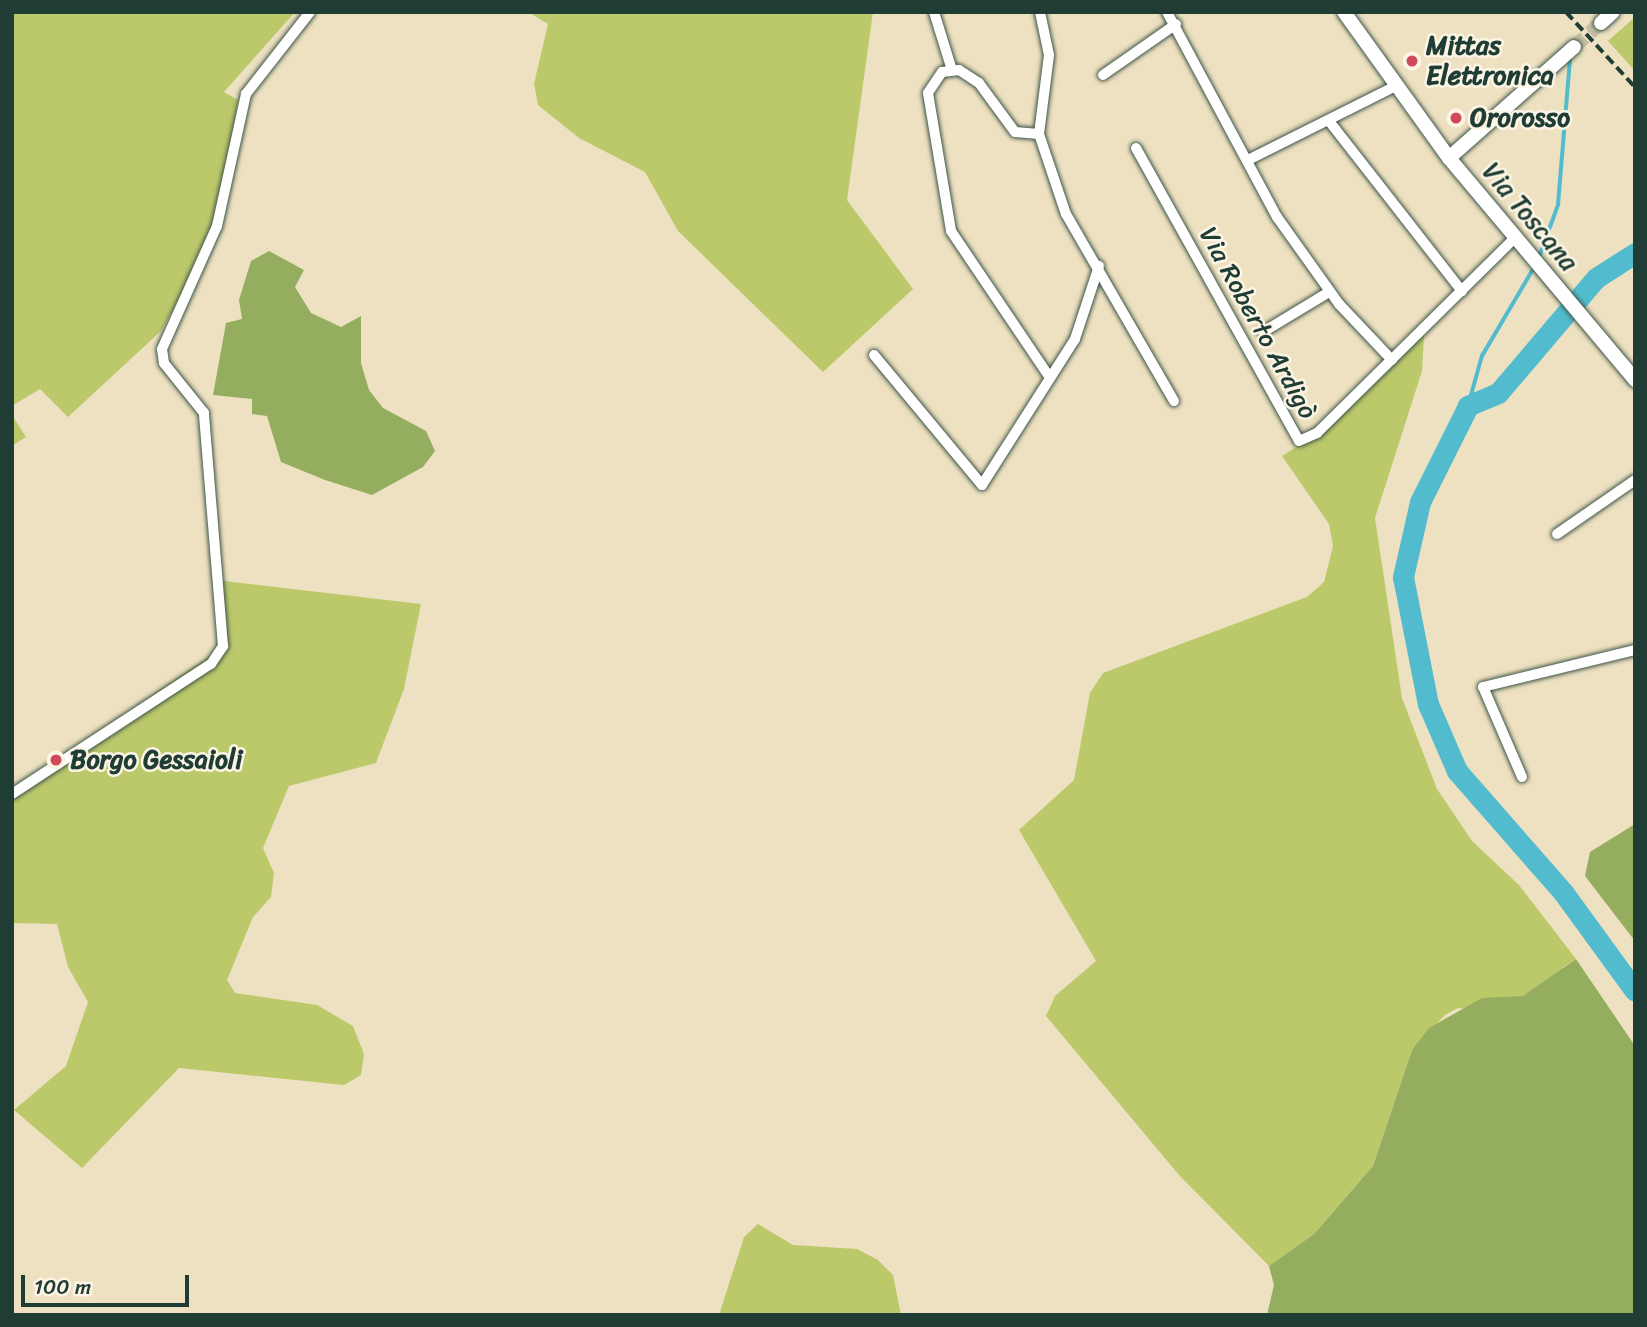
<!DOCTYPE html>
<html>
<head>
<meta charset="utf-8">
<style>
	body { margin:0 }
	#map { position:relative; width:1647px; height:1327px; overflow:hidden; background:#eee1c1; font-family:Sriracha,sans-serif }
	div>[style] { position:absolute }
	.green>* { inset:0; background:#bcc96b }
	.forest>* { inset:0; background:#95ad5f }
	.stream>* { height:3.5px; margin:-1.75px; padding:0 1.75px; transform-origin:1.75px; border-radius:1.75px; background:#52bcce }
	.river>* { height:21px; margin:-10.5px; padding:0 10.5px; transform-origin:10.5px; border-radius:10.5px; background:#52bcce }
	.major-tunnel>* { height:14px; margin-top:-7px; transform-origin:0; background:repeating-linear-gradient(90deg,#c5c0a5 0 14px,transparent 0 21px) }
	.roads { filter:drop-shadow(0 0 2px #3e5649) drop-shadow(0 0 2px #3e5649) }
	.minor>* { height:10px; margin:-5px; padding:0 5px; transform-origin:5px; border-radius:5px; background:#fff }
	.major>* { height:14px; margin:-7px; padding:0 7px; transform-origin:7px; border-radius:7px; background:#fff }
	.rail>* { height:3.5px; margin-top:-1.75px; transform-origin:0; background:repeating-linear-gradient(90deg,#1f3d34 0 10px,transparent 0 15px) }
	.dots>* { width:19px; height:19px; translate:-50% -50%; box-sizing:border-box; border:4px solid #fcf5e5; border-radius:50% }
	span { translate:-50% -50%; white-space:nowrap; text-align:center; line-height:1.15; -webkit-text-stroke:5px #fcf5e5; paint-order:stroke }
	.poi-label { font-size:26px; color:#1f3d34; font-weight:700 }
	.left { translate:0 -50%; text-align:left }
	.street-label { font-size:26px; color:#1f3d34 }
	.frame { position:absolute; inset:0; border:14px solid #1f3d34; pointer-events:none }
	.scale { position:absolute; left:21px; top:1275px; width:168px; height:32px; box-sizing:border-box; border:4px solid #1f3d34; border-top:0; padding-left:9px; font-size:21px; line-height:24px; white-space:nowrap; color:#1f3d34; -webkit-text-stroke:5px #fcf5e5; paint-order:stroke }
</style>
</head>
<body>
<div id="map">
	<div class="green">
		<div style="clip-path:polygon(12px 12px,295px 12px,224px 92px,238px 100px,230px 150px,216px 218px,186px 286px,161px 331px,68px 417px,40px 389px,12px 406px)"></div>
		<div style="clip-path:polygon(528px 12px,873px 12px,847px 200px,913px 289px,823px 372px,678px 231px,645px 172px,579px 138px,538px 105px,534px 84px,548px 24px)"></div>
		<div style="clip-path:polygon(1635px 17px,1635px 71px,1608px 41px)"></div>
		<div style="clip-path:polygon(1424px 335px,1422px 371px,1375px 518px,1402px 698px,1437px 789px,1472px 841px,1519px 885px,1576px 959px,1562px 968px,1609px 1027px,1458px 1008px,1445px 1015px,1412px 1050px,1373px 1166px,1314px 1234px,1269px 1266px,1179px 1175px,1046px 1016px,1055px 996px,1096px 961px,1019px 830px,1074px 780px,1090px 693px,1103px 673px,1307px 597px,1324px 582px,1333px 546px,1329px 524px,1282px 456px,1326px 428px)"></div>
		<div style="clip-path:polygon(12px 415px,26px 437px,12px 446px)"></div>
		<div style="clip-path:polygon(216px 580px,421px 604px,404px 689px,376px 763px,289px 786px,263px 848px,274px 873px,271px 897px,253px 917px,227px 980px,235px 993px,317px 1005px,353px 1026px,364px 1054px,361px 1075px,344px 1085px,179px 1068px,82px 1168px,14px 1110px,66px 1066px,88px 1002px,68px 967px,57px 924px,12px 923px,12px 801px,43px 769px,217px 651px,225px 636px)"></div>
		<div style="clip-path:polygon(758px 1224px,793px 1245px,857px 1249px,878px 1260px,893px 1275px,901px 1315px,719px 1315px,744px 1237px)"></div>
	</div>
	<div class="forest">
		<div style="clip-path:polygon(269px 251px,304px 270px,295px 287px,311px 313px,341px 327px,361px 316px,361px 363px,369px 390px,383px 408px,426px 431px,435px 451px,423px 467px,372px 495px,325px 480px,281px 462px,267px 416px,252px 414px,252px 399px,213px 395px,226px 323px,242px 319px,239px 300px,251px 261px)"></div>
		<div style="clip-path:polygon(1635px 824px,1635px 941px,1585px 876px,1590px 852px)"></div>
		<div style="clip-path:polygon(1576px 959px,1635px 1046px,1635px 1315px,1267px 1315px,1274px 1285px,1269px 1266px,1314px 1234px,1373px 1166px,1412px 1050px,1429px 1028px,1482px 998px,1523px 996px)"></div>
	</div>
	<div class="stream">
		<div style="left:1538px;top:260px;width:59px;rotate:-70deg"></div>
		<div style="left:1558px;top:205px;width:146px;rotate:-85.3deg"></div>
		<div style="left:1468px;top:406px;width:52px;rotate:-74.4deg"></div>
		<div style="left:1482px;top:356px;width:104px;rotate:-59.5deg"></div>
	</div>
	<div class="river">
		<div style="left:1635px;top:253px;width:46px;rotate:147.3deg"></div>
		<div style="left:1596px;top:278px;width:151px;rotate:130.4deg"></div>
		<div style="left:1498px;top:393px;width:33px;rotate:157deg"></div>
		<div style="left:1468px;top:406px;width:107px;rotate:116.6deg"></div>
		<div style="left:1420px;top:502px;width:77px;rotate:102.8deg"></div>
		<div style="left:1403px;top:577px;width:129px;rotate:78.9deg"></div>
		<div style="left:1428px;top:704px;width:73px;rotate:66.6deg"></div>
		<div style="left:1457px;top:771px;width:161px;rotate:48.8deg"></div>
		<div style="left:1563px;top:892px;width:122px;rotate:54deg"></div>
	</div>
	<div class="major-tunnel">
		<div style="left:1574px;top:47px;width:36px;rotate:-42deg"></div>
	</div>
	<div class="roads">
		<div class="minor">
			<div style="left:934px;top:12px;width:61px;rotate:72.8deg"></div>
			<div style="left:1040px;top:12px;width:44px;rotate:78.2deg"></div>
			<div style="left:1049px;top:55px;width:80px;rotate:97.2deg"></div>
			<div style="left:1039px;top:134px;width:84px;rotate:71.4deg"></div>
			<div style="left:1066px;top:214px;width:216px;rotate:60deg"></div>
			<div style="left:1167px;top:12px;width:233px;rotate:61.8deg"></div>
			<div style="left:1277px;top:217px;width:107px;rotate:54.5deg"></div>
			<div style="left:1339px;top:304px;width:77px;rotate:46.6deg"></div>
			<div style="left:1103px;top:75px;width:89px;rotate:-34.9deg"></div>
			<div style="left:1329px;top:121px;width:216px;rotate:52deg"></div>
			<div style="left:1039px;top:134px;width:24px;rotate:-175deg"></div>
			<div style="left:1015px;top:132px;width:61px;rotate:-126.3deg"></div>
			<div style="left:979px;top:83px;width:24px;rotate:-147deg"></div>
			<div style="left:959px;top:70px;width:17px;rotate:173deg"></div>
			<div style="left:942px;top:72px;width:25px;rotate:124deg"></div>
			<div style="left:928px;top:93px;width:140px;rotate:80.5deg"></div>
			<div style="left:951px;top:231px;width:177px;rotate:56deg"></div>
			<div style="left:1136px;top:148px;width:335px;rotate:60.9deg"></div>
			<div style="left:1299px;top:441px;width:20px;rotate:-24deg"></div>
			<div style="left:1317px;top:433px;width:278px;rotate:-44.6deg"></div>
			<div style="left:1248px;top:160px;width:165px;rotate:-26.6deg"></div>
			<div style="left:1263px;top:332px;width:77px;rotate:-31.2deg"></div>
			<div style="left:874px;top:355px;width:169px;rotate:50.3deg"></div>
			<div style="left:982px;top:485px;width:173px;rotate:-57.5deg"></div>
			<div style="left:1075px;top:339px;width:77px;rotate:-71.8deg"></div>
			<div style="left:1557px;top:534px;width:95px;rotate:-34.7deg"></div>
			<div style="left:1522px;top:777px;width:98px;rotate:-113.4deg"></div>
			<div style="left:1483px;top:687px;width:156px;rotate:-13.7deg"></div>
			<div style="left:12px;top:794px;width:238px;rotate:-33.2deg"></div>
			<div style="left:211px;top:664px;width:22px;rotate:-56deg"></div>
			<div style="left:223px;top:646px;width:234px;rotate:-94.7deg"></div>
			<div style="left:204px;top:413px;width:64px;rotate:-128.7deg"></div>
			<div style="left:164px;top:363px;width:14px;rotate:-98deg"></div>
			<div style="left:162px;top:349px;width:135px;rotate:-65.9deg"></div>
			<div style="left:217px;top:226px;width:135px;rotate:-77.6deg"></div>
			<div style="left:246px;top:94px;width:104px;rotate:-52deg"></div>
		</div>
		<div class="major">
			<div style="left:1344px;top:12px;width:180px;rotate:54.3deg"></div>
			<div style="left:1449px;top:158px;width:290px;rotate:50deg"></div>
			<div style="left:1601px;top:23px;width:16px;rotate:-43deg"></div>
			<div style="left:1449px;top:158px;width:167px;rotate:-41.6deg"></div>
		</div>
	</div>
	<div class="rail">
		<div style="left:1566px;top:12px;width:102px;rotate:47.4deg"></div>
	</div>
	<div class="dots">
		<div style="left:1412px;top:61px;background:#d1495b"></div>
		<div style="left:1456px;top:118px;background:#d1495b"></div>
		<div style="left:56px;top:760px;background:#d1495b"></div>
	</div>
	<div class="poi-label">
		<span class="left" style="left:1426px;top:61px">Mittas<br>Elettronica</span>
		<span class="left" style="left:1470px;top:118px">Ororosso</span>
		<span class="left" style="left:70px;top:760px">Borgo Gessaioli</span>
	</div>
	<div class="street-label">
		<span style="left:1530px;top:217px;rotate:50deg">Via Toscana</span>
		<span style="left:1258px;top:323px;rotate:61deg">Via Roberto Ardigò</span>
	</div>
	<div class="frame"></div>
	<div class="scale">100 m</div>
</div>
</body>
</html>
